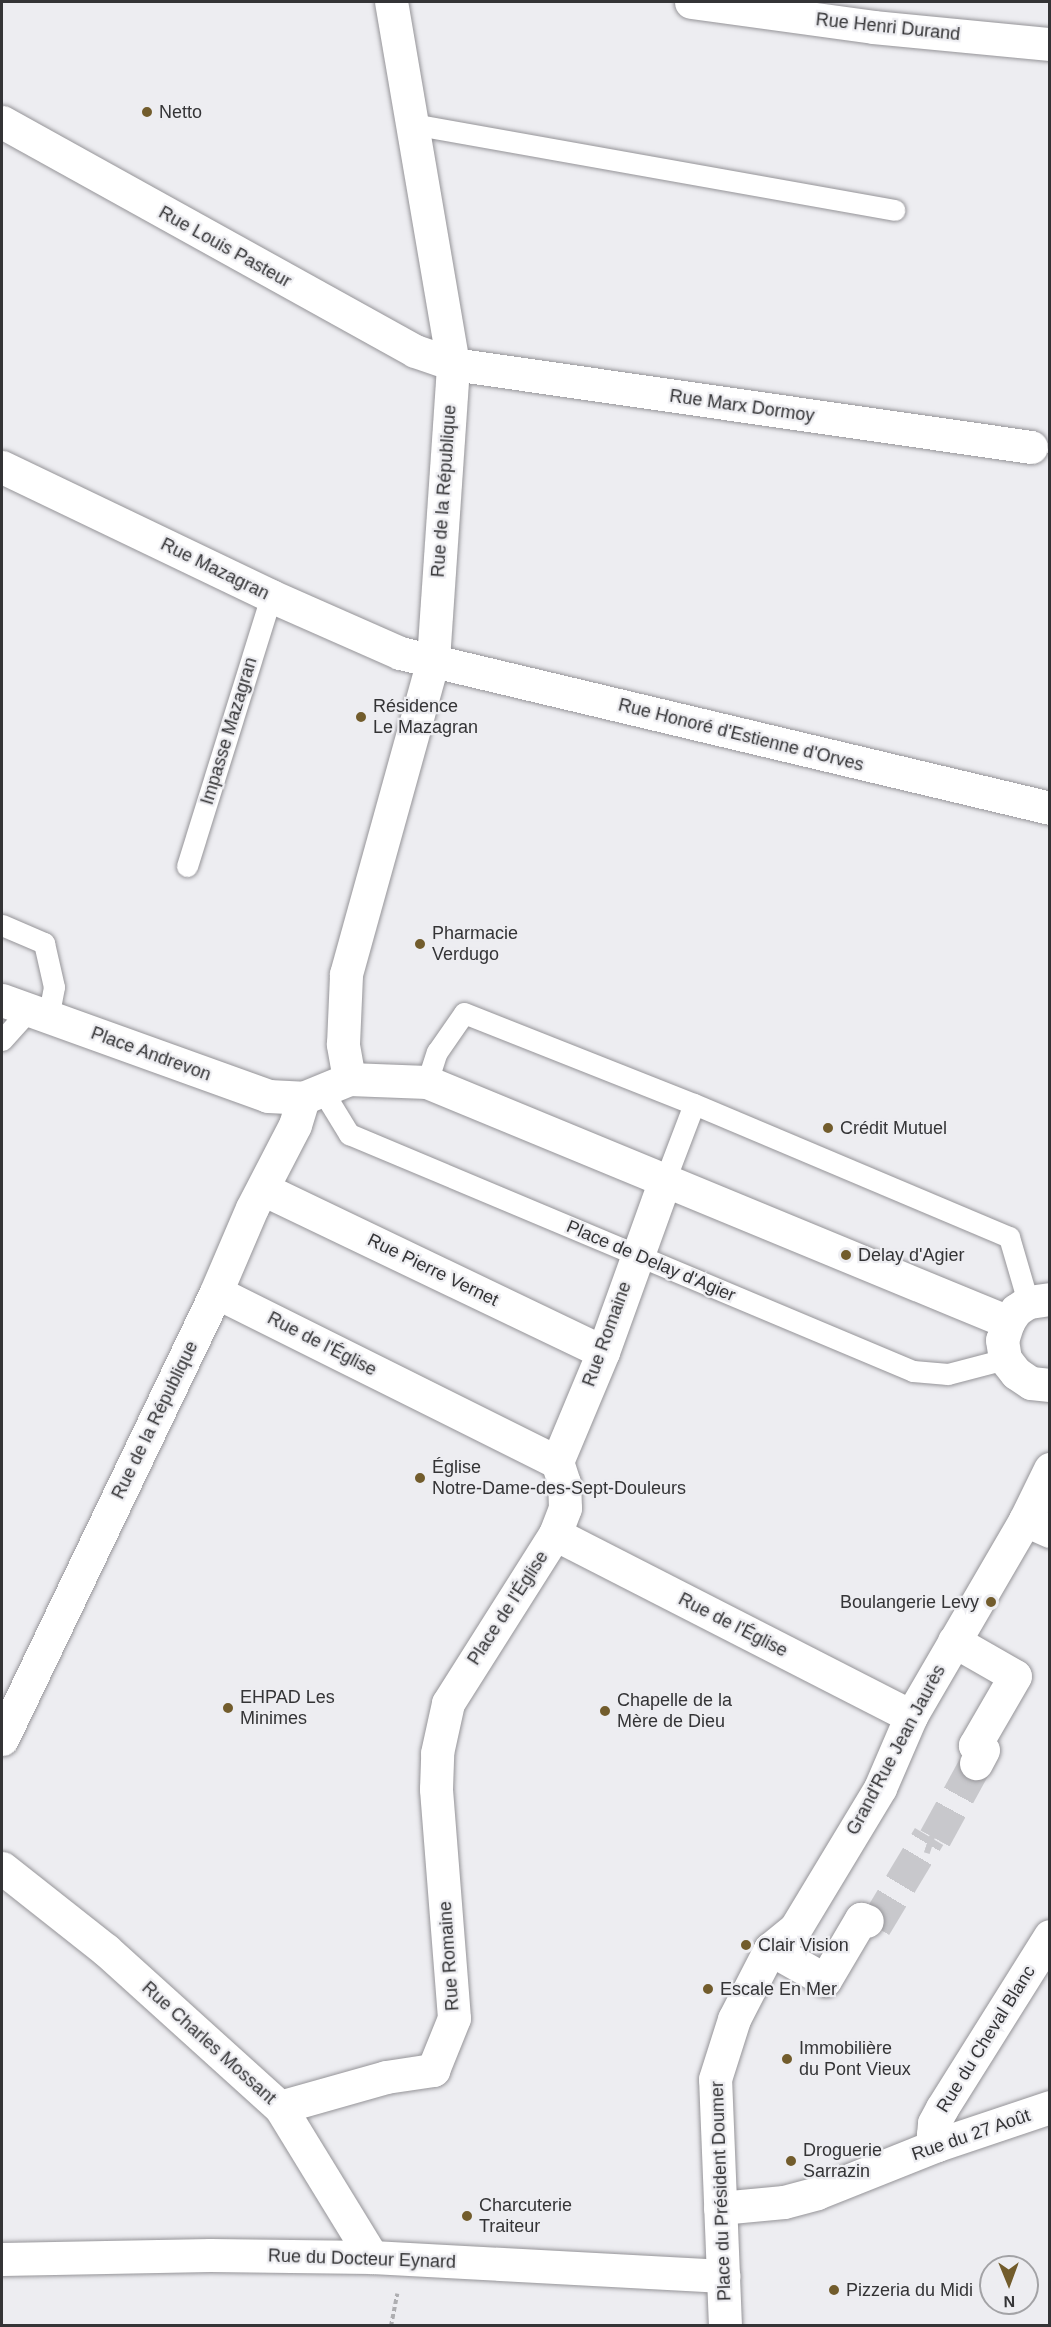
<!DOCTYPE html>
<html>
<head>
<meta charset="utf-8">
<style>
	body { margin:0 }
	#map { position:relative; width:1051px; height:2327px; overflow:hidden; background:#ededf1; font-family:Arial,sans-serif }
	div>[style] { position:absolute }
	.street-tunnel>* { height:33px; margin-top:-16.5px; transform-origin:0; background:repeating-linear-gradient(90deg,#c8c8cc 0 33px,transparent 0 49px) }
	.path>* { height:4px; margin-top:-2px; transform-origin:0; background:repeating-linear-gradient(90deg,#aeaeb1 0 4.5px,transparent 0 7.5px) }
	.roads { filter:drop-shadow(0 0 2px #959498) drop-shadow(0 0 2px #959498) }
	.lane>* { height:21px; margin:-10.5px; padding:0 10.5px; transform-origin:10.5px; border-radius:10.5px; background:#fff }
	.street>* { height:33px; margin:-16.5px; padding:0 16.5px; transform-origin:16.5px; border-radius:16.5px; background:#fff }
	.secondary>* { height:33px; margin:-16.5px; padding:0 16.5px; transform-origin:16.5px; border-radius:16.5px; background:#fff }
	.dots>* { width:16px; height:16px; translate:-50% -50%; box-sizing:border-box; border:3px solid #ededf1; border-radius:50% }
	span { translate:-50% -50%; white-space:nowrap; text-align:center; line-height:1.15; -webkit-text-stroke:4.5px #ededf1; paint-order:stroke }
	.street-label { font-size:18px; color:#343436 }
	.poi-label { font-size:18px; color:#343436 }
	.left { translate:0 -50%; text-align:left }
	.right { translate:-100% -50%; text-align:right }
	.frame { position:absolute; inset:0; border:3px solid #343436; pointer-events:none }
	.north { position:absolute; left:979px; top:2255px; width:60px; height:60px; box-sizing:border-box; background:#ededf1; border:2px solid #a3a3a6; border-radius:50%; rotate:179deg; font-size:16px; font-weight:700; line-height:24px; text-align:center; color:#343436 }
	.north::after { content:''; display:block; margin:auto; width:21px; height:27px; background:#725c2c; clip-path:polygon(50% 0,100% 100%,50% 72%,0 100%) }
</style>
</head>
<body>
<div id="map">
	<div class="street-tunnel">
		<div style="left:867px;top:1921px;width:9px;rotate:32deg"></div>
		<div style="left:875px;top:1926px;width:105px;rotate:-59deg"></div>
		<div style="left:929px;top:1836px;width:6px;rotate:18deg"></div>
		<div style="left:935px;top:1838px;width:85px;rotate:-61.3deg"></div>
	</div>
	<div class="path">
		<div style="left:391px;top:2326px;width:33px;rotate:-79deg"></div>
	</div>
	<div class="roads">
		<div class="lane">
			<div style="left:412px;top:124px;width:490px;rotate:10.1deg"></div>
			<div style="left:187px;top:866px;width:283px;rotate:-72.7deg"></div>
			<div style="left:2px;top:925px;width:46px;rotate:23.2deg"></div>
			<div style="left:44px;top:943px;width:45px;rotate:77.2deg"></div>
			<div style="left:54px;top:987px;width:31px;rotate:101deg"></div>
			<div style="left:2px;top:1040px;width:40px;rotate:-48deg"></div>
			<div style="left:427px;top:1082px;width:32px;rotate:-72deg"></div>
			<div style="left:437px;top:1052px;width:47px;rotate:-55.3deg"></div>
			<div style="left:464px;top:1013px;width:247px;rotate:21.6deg"></div>
			<div style="left:694px;top:1104px;width:342px;rotate:22.9deg"></div>
			<div style="left:1009px;top:1237px;width:68px;rotate:73.7deg"></div>
			<div style="left:322px;top:1090px;width:52px;rotate:58.5deg"></div>
			<div style="left:349px;top:1134px;width:612px;rotate:22.79deg"></div>
			<div style="left:913px;top:1371px;width:35px;rotate:5deg"></div>
			<div style="left:948px;top:1374px;width:59px;rotate:-14.7deg"></div>
			<div style="left:665px;top:1180px;width:81px;rotate:-69.1deg"></div>
		</div>
		<div class="street">
			<div style="left:691px;top:2px;width:184px;rotate:7.8deg"></div>
			<div style="left:873px;top:27px;width:178px;rotate:5.5deg"></div>
			<div style="left:2px;top:122px;width:472px;rotate:29deg"></div>
			<div style="left:415px;top:351px;width:40px;rotate:18.9deg"></div>
			<div style="left:453px;top:364px;width:584px;rotate:8.17deg"></div>
			<div style="left:2px;top:467px;width:298px;rotate:25.6deg"></div>
			<div style="left:271px;top:596px;width:141px;rotate:23.8deg"></div>
			<div style="left:400px;top:653px;width:668px;rotate:13.41deg"></div>
			<div style="left:263px;top:1189px;width:377px;rotate:25.6deg"></div>
			<div style="left:216px;top:1292px;width:381px;rotate:26.5deg"></div>
			<div style="left:557px;top:1462px;width:119px;rotate:-67.3deg"></div>
			<div style="left:603px;top:1352px;width:183px;rotate:-70.2deg"></div>
			<div style="left:1025px;top:1520px;width:27px;rotate:24deg"></div>
			<div style="left:555px;top:1534px;width:400px;rotate:27.1deg"></div>
			<div style="left:954px;top:1641px;width:70px;rotate:29.8deg"></div>
			<div style="left:1015px;top:1676px;width:80px;rotate:120.1deg"></div>
			<div style="left:975px;top:1745px;width:9px;rotate:32deg"></div>
			<div style="left:983px;top:1750px;width:15px;rotate:118deg"></div>
			<div style="left:2px;top:1739px;width:496px;rotate:-64.4deg"></div>
			<div style="left:216px;top:1292px;width:91px;rotate:-66.8deg"></div>
			<div style="left:252px;top:1208px;width:93px;rotate:-62.6deg"></div>
			<div style="left:295px;top:1125px;width:28px;rotate:-73deg"></div>
			<div style="left:770px;top:1949px;width:63px;rotate:29.4deg"></div>
			<div style="left:825px;top:1980px;width:71px;rotate:-59.5deg"></div>
			<div style="left:861px;top:1919px;width:6px;rotate:18deg"></div>
			<div style="left:280px;top:2107px;width:110px;rotate:-15.8deg"></div>
			<div style="left:386px;top:2077px;width:48px;rotate:-8.5deg"></div>
			<div style="left:433px;top:2070px;width:56px;rotate:-68deg"></div>
			<div style="left:454px;top:2018px;width:230px;rotate:-94.5deg"></div>
			<div style="left:436px;top:1789px;width:36px;rotate:-88deg"></div>
			<div style="left:437px;top:1753px;width:51px;rotate:-77.6deg"></div>
			<div style="left:448px;top:1703px;width:200px;rotate:-57.7deg"></div>
			<div style="left:555px;top:1534px;width:28px;rotate:-69deg"></div>
			<div style="left:565px;top:1508px;width:25px;rotate:-92deg"></div>
			<div style="left:564px;top:1483px;width:22px;rotate:-108deg"></div>
			<div style="left:937px;top:2145px;width:11px;rotate:-112deg"></div>
			<div style="left:933px;top:2135px;width:12px;rotate:-85deg"></div>
			<div style="left:934px;top:2123px;width:17px;rotate:-62deg"></div>
			<div style="left:942px;top:2108px;width:203px;rotate:-57.9deg"></div>
			<div style="left:720px;top:2208px;width:64px;rotate:-5.4deg"></div>
			<div style="left:784px;top:2202px;width:34px;rotate:-15deg"></div>
			<div style="left:817px;top:2193px;width:129px;rotate:-21.8deg"></div>
			<div style="left:937px;top:2145px;width:119px;rotate:-18.6deg"></div>
		</div>
		<div class="secondary">
			<div style="left:2px;top:1000px;width:283px;rotate:19.8deg"></div>
			<div style="left:268px;top:1096px;width:35px;rotate:3deg"></div>
			<div style="left:303px;top:1098px;width:50px;rotate:-22.4deg"></div>
			<div style="left:349px;top:1079px;width:78px;rotate:2.2deg"></div>
			<div style="left:427px;top:1082px;width:629px;rotate:22.44deg"></div>
			<div style="left:349px;top:1079px;width:36px;rotate:-100deg"></div>
			<div style="left:343px;top:1044px;width:70px;rotate:-87.5deg"></div>
			<div style="left:346px;top:974px;width:326px;rotate:-74.5deg"></div>
			<div style="left:433px;top:660px;width:297px;rotate:-86.1deg"></div>
			<div style="left:453px;top:364px;width:367px;rotate:-99.7deg"></div>
			<div style="left:1050px;top:1299px;width:22px;rotate:172deg"></div>
			<div style="left:1028px;top:1302px;width:14px;rotate:146deg"></div>
			<div style="left:1016px;top:1310px;width:14px;rotate:124deg"></div>
			<div style="left:1008px;top:1322px;width:19px;rotate:108deg"></div>
			<div style="left:1002px;top:1340px;width:19px;rotate:81deg"></div>
			<div style="left:1005px;top:1359px;width:18px;rotate:52deg"></div>
			<div style="left:1016px;top:1373px;width:18px;rotate:34deg"></div>
			<div style="left:1031px;top:1383px;width:19px;rotate:6deg"></div>
			<div style="left:2px;top:1868px;width:132px;rotate:38.3deg"></div>
			<div style="left:106px;top:1950px;width:234px;rotate:42.1deg"></div>
			<div style="left:280px;top:2107px;width:176px;rotate:58.5deg"></div>
			<div style="left:2px;top:2259px;width:208px;rotate:-1.1deg"></div>
			<div style="left:210px;top:2255px;width:162px;rotate:0.7deg"></div>
			<div style="left:372px;top:2257px;width:352px;rotate:3.1deg"></div>
			<div style="left:725px;top:2326px;width:247px;rotate:-92.3deg"></div>
			<div style="left:715px;top:2079px;width:63px;rotate:-72.4deg"></div>
			<div style="left:734px;top:2019px;width:79px;rotate:-62.8deg"></div>
			<div style="left:770px;top:1949px;width:32px;rotate:-39deg"></div>
			<div style="left:795px;top:1929px;width:165px;rotate:-58.9deg"></div>
			<div style="left:880px;top:1788px;width:78px;rotate:-66.7deg"></div>
			<div style="left:911px;top:1716px;width:227px;rotate:-59.8deg"></div>
			<div style="left:1025px;top:1520px;width:57px;rotate:-63.9deg"></div>
		</div>
	</div>
	<div class="dots">
		<div style="left:147px;top:112px;background:#725c2c"></div>
		<div style="left:361px;top:717px;background:#725c2c"></div>
		<div style="left:420px;top:944px;background:#725c2c"></div>
		<div style="left:828px;top:1128px;background:#725c2c"></div>
		<div style="left:846px;top:1255px;background:#725c2c"></div>
		<div style="left:420px;top:1478px;background:#725c2c"></div>
		<div style="left:991px;top:1602px;background:#725c2c"></div>
		<div style="left:228px;top:1708px;background:#725c2c"></div>
		<div style="left:605px;top:1711px;background:#725c2c"></div>
		<div style="left:746px;top:1945px;background:#725c2c"></div>
		<div style="left:708px;top:1989px;background:#725c2c"></div>
		<div style="left:787px;top:2059px;background:#725c2c"></div>
		<div style="left:791px;top:2161px;background:#725c2c"></div>
		<div style="left:467px;top:2216px;background:#725c2c"></div>
		<div style="left:834px;top:2290px;background:#725c2c"></div>
	</div>
	<div class="street-label">
		<span style="left:888px;top:27px;rotate:6deg">Rue Henri Durand</span>
		<span style="left:225px;top:247px;rotate:29deg">Rue Louis Pasteur</span>
		<span style="left:742px;top:406px;rotate:8deg">Rue Marx Dormoy</span>
		<span style="left:444px;top:491px;rotate:-86deg">Rue de la République</span>
		<span style="left:215px;top:569px;rotate:26deg">Rue Mazagran</span>
		<span style="left:229px;top:731px;rotate:-73deg">Impasse Mazagran</span>
		<span style="left:741px;top:735px;rotate:14deg">Rue Honoré d'Estienne d'Orves</span>
		<span style="left:151px;top:1054px;rotate:20deg">Place Andrevon</span>
		<span style="left:651px;top:1261px;rotate:23deg">Place de Delay d'Agier</span>
		<span style="left:433px;top:1270px;rotate:26deg">Rue Pierre Vernet</span>
		<span style="left:607px;top:1334px;rotate:-70deg">Rue Romaine</span>
		<span style="left:322px;top:1344px;rotate:27deg">Rue de l'Église</span>
		<span style="left:155px;top:1420px;rotate:-64deg">Rue de la République</span>
		<span style="left:508px;top:1608px;rotate:-57deg">Place de l'Église</span>
		<span style="left:733px;top:1625px;rotate:27deg">Rue de l'Église</span>
		<span style="left:896px;top:1750px;rotate:-62deg">Grand'Rue Jean Jaurès</span>
		<span style="left:449px;top:1956px;rotate:-94deg">Rue Romaine</span>
		<span style="left:986px;top:2039px;rotate:-58deg">Rue du Cheval Blanc</span>
		<span style="left:209px;top:2043px;rotate:42deg">Rue Charles Mossant</span>
		<span style="left:971px;top:2135px;rotate:-19deg">Rue du 27 Août</span>
		<span style="left:721px;top:2191px;rotate:-92deg">Place du Président Doumer</span>
		<span style="left:362px;top:2259px;rotate:2deg">Rue du Docteur Eynard</span>
	</div>
	<div class="poi-label">
		<span class="left" style="left:159px;top:112px">Netto</span>
		<span class="left" style="left:373px;top:717px">Résidence<br>Le Mazagran</span>
		<span class="left" style="left:432px;top:944px">Pharmacie<br>Verdugo</span>
		<span class="left" style="left:840px;top:1128px">Crédit Mutuel</span>
		<span class="left" style="left:858px;top:1255px">Delay d'Agier</span>
		<span class="left" style="left:432px;top:1478px">Église<br>Notre-Dame-des-Sept-Douleurs</span>
		<span class="right" style="left:979px;top:1602px">Boulangerie Levy</span>
		<span class="left" style="left:240px;top:1708px">EHPAD Les<br>Minimes</span>
		<span class="left" style="left:617px;top:1711px">Chapelle de la<br>Mère de Dieu</span>
		<span class="left" style="left:758px;top:1945px">Clair Vision</span>
		<span class="left" style="left:720px;top:1989px">Escale En Mer</span>
		<span class="left" style="left:799px;top:2059px">Immobilière<br>du Pont Vieux</span>
		<span class="left" style="left:803px;top:2161px">Droguerie<br>Sarrazin</span>
		<span class="left" style="left:479px;top:2216px">Charcuterie<br>Traiteur</span>
		<span class="left" style="left:846px;top:2290px">Pizzeria du Midi</span>
	</div>
	<div class="frame"></div>
	<div class="north">N</div>
</div>
</body>
</html>
